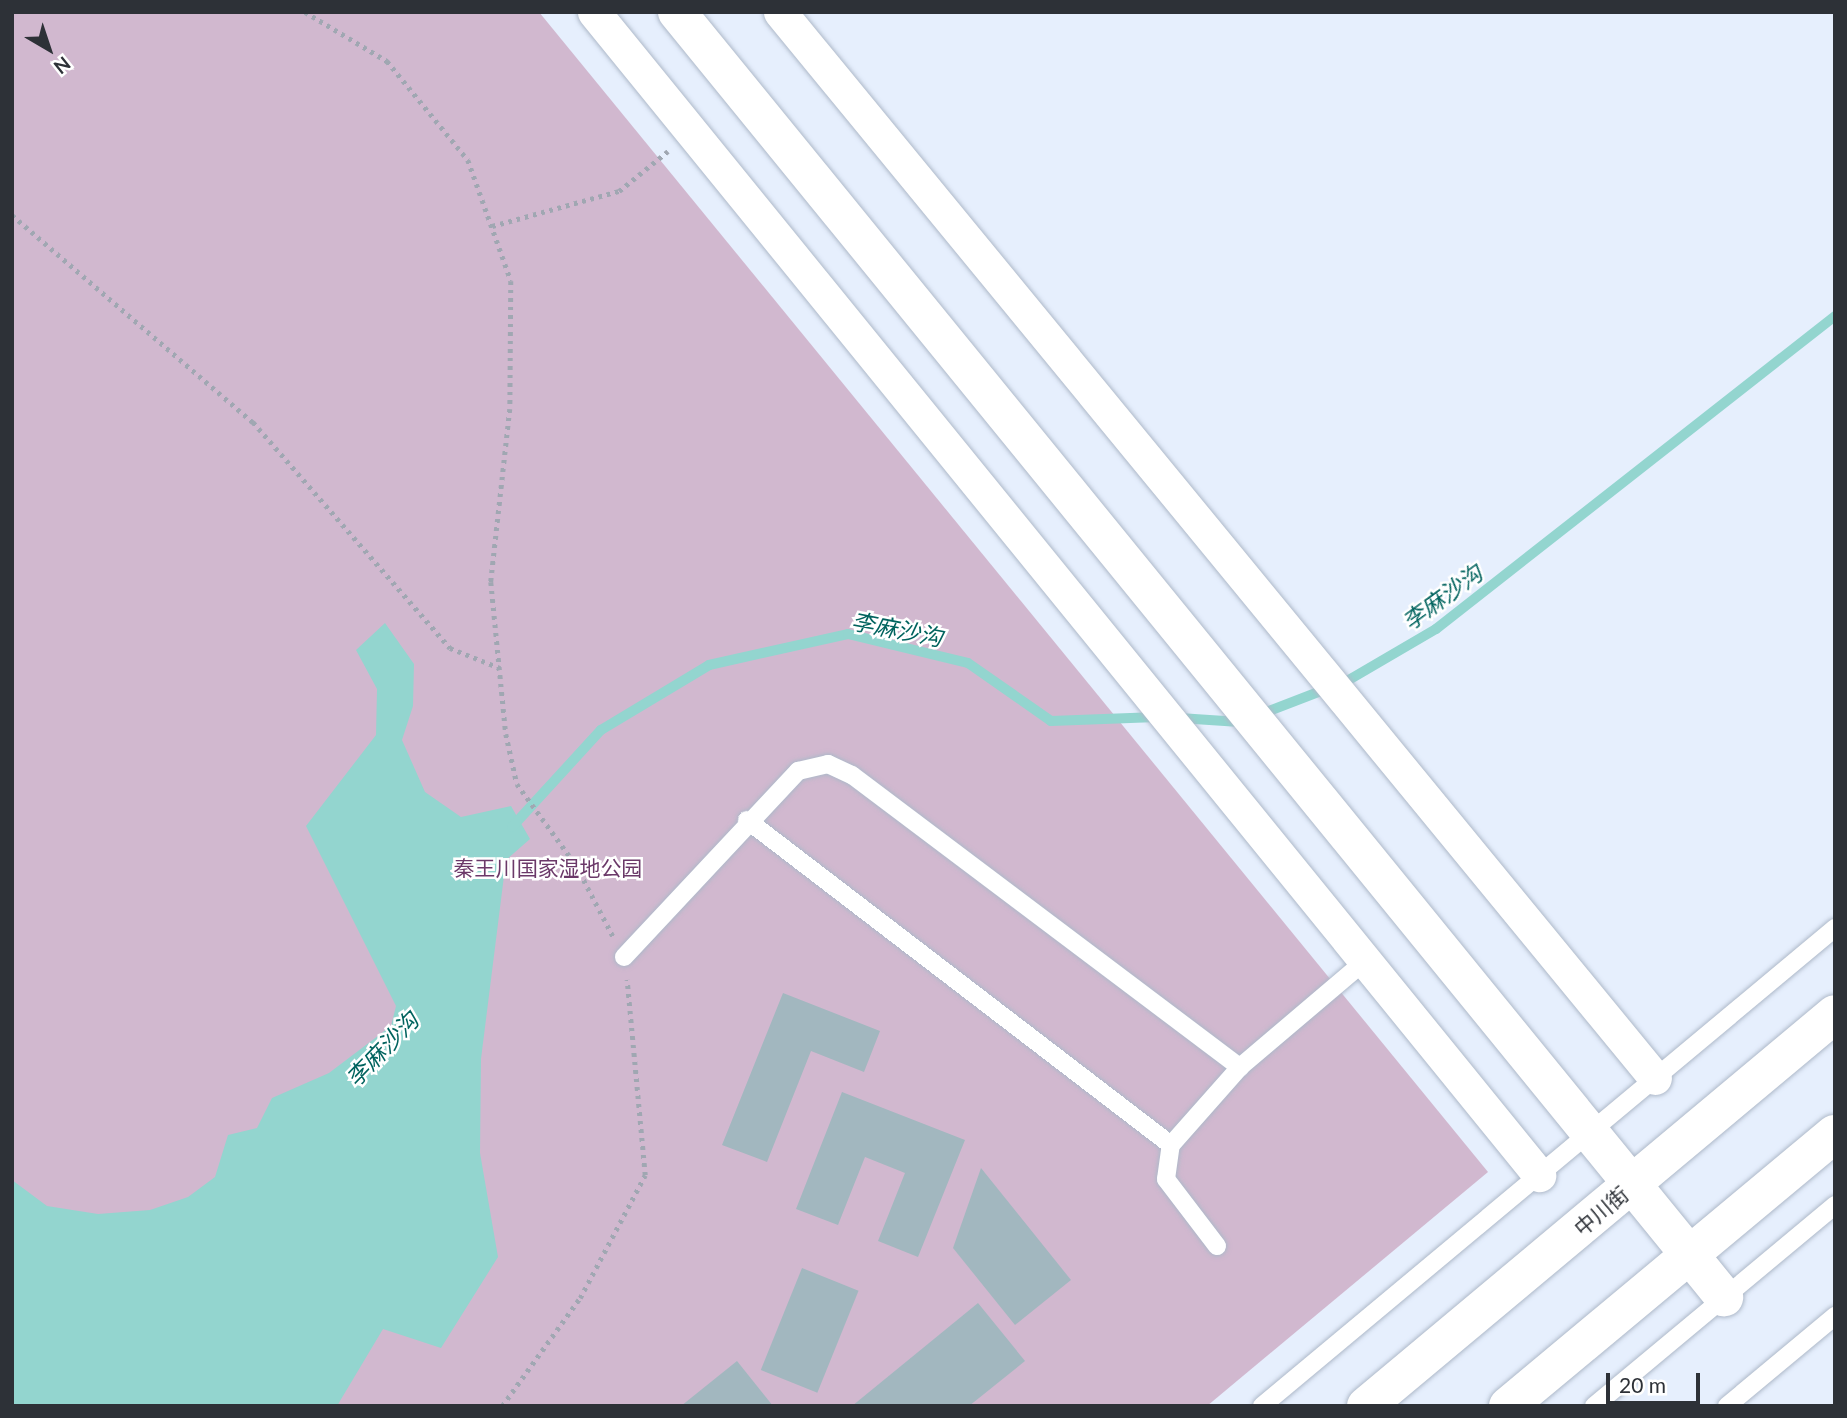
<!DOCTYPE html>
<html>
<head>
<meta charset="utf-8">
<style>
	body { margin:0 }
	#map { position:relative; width:1847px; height:1418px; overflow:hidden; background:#e6effd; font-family:Lato,"Noto Sans SC",sans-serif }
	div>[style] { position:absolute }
	.green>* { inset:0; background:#d1b8cf }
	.water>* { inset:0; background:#93d5cf }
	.stream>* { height:10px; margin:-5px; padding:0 5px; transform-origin:5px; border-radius:5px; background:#93d5cf }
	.building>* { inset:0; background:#a2b7bf; transform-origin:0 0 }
	.path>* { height:4.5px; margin-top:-2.25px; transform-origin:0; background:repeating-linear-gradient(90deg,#a0a7b2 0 3.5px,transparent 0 8.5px) }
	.roads { filter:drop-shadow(0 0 2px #aeb9c9) drop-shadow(0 0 2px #aeb9c9) }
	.lane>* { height:18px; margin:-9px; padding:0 9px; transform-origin:9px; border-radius:9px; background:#fff }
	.street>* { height:33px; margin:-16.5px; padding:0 16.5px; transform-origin:16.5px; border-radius:16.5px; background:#fff }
	.secondary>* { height:38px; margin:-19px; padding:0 19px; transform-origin:19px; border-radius:19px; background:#fff }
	span { translate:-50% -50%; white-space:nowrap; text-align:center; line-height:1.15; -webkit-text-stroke:5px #fff; paint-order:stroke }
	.park-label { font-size:21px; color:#6b3969 }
	.street-label { font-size:21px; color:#2d3137 }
	.water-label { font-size:23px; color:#01635e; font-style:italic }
	.frame { position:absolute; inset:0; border:14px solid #2d3137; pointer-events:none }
	.north { position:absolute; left:14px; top:14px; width:70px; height:70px; -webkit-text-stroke:5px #fff; paint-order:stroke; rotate:141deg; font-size:19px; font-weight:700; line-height:28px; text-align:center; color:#2d3137 }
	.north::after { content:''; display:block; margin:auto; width:24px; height:32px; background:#2d3137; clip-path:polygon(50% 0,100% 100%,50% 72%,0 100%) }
	.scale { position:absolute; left:1606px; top:1373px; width:94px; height:32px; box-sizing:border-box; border:4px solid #2d3137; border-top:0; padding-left:9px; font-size:21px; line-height:24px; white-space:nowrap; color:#2d3137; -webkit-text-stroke:5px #fff; paint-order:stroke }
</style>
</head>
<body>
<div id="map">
	<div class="green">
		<div style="clip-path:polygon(12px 12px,539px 12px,1488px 1172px,1207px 1406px,12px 1406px)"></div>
	</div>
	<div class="water">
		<div style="clip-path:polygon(385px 623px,414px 664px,413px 706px,402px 740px,425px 792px,461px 817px,511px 806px,530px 839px,506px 860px,481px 1059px,480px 1153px,498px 1257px,441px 1348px,383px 1329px,337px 1406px,12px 1406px,12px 1180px,47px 1206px,98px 1214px,150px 1210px,188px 1197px,215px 1177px,228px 1135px,257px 1128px,272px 1098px,329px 1073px,391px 1026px,396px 1006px,306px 826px,376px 735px,377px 689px,356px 650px)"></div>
	</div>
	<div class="stream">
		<div style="left:1261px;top:714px;width:92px;rotate:-21deg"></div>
		<div style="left:1347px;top:681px;width:103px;rotate:-30.3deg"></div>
		<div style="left:1436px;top:629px;width:507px;rotate:-38.11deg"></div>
		<div style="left:1179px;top:718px;width:61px;rotate:3.8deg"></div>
		<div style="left:512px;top:827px;width:132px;rotate:-47.5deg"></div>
		<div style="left:601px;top:730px;width:126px;rotate:-31deg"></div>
		<div style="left:709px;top:665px;width:142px;rotate:-12.6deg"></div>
		<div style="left:848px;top:634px;width:123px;rotate:13.6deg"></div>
		<div style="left:968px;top:663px;width:101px;rotate:34.9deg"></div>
		<div style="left:1051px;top:721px;width:106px;rotate:-2.2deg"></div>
	</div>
	<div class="building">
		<div style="clip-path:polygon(783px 993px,880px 1031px,864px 1072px,811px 1051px,767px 1162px,722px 1145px)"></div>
		<div style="clip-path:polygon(842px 1092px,965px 1140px,918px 1257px,878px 1241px,905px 1173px,865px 1157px,838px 1225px,796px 1209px)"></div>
		<div style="clip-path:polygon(981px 1168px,1071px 1280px,1015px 1325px,953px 1248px)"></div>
		<div style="left:802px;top:1268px;width:61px;height:110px;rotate:22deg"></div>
		<div style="clip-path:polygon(978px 1303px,1025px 1361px,969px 1406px,852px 1406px)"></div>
		<div style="clip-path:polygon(737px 1361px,773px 1406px,681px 1406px)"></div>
	</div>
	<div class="path">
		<div style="left:305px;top:12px;width:96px;rotate:30.9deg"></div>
		<div style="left:387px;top:61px;width:128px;rotate:50.7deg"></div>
		<div style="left:468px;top:160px;width:128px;rotate:70.4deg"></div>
		<div style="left:511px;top:281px;width:128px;rotate:90.4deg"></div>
		<div style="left:510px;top:409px;width:174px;rotate:96.3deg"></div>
		<div style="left:491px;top:582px;width:153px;rotate:84.4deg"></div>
		<div style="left:506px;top:734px;width:51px;rotate:77.6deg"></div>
		<div style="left:517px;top:784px;width:100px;rotate:53.9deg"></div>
		<div style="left:576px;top:865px;width:80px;rotate:62.5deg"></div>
		<div style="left:12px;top:215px;width:318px;rotate:40.7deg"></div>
		<div style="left:253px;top:422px;width:300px;rotate:48.9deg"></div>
		<div style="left:450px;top:648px;width:54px;rotate:21.8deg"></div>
		<div style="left:492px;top:226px;width:132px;rotate:-15.4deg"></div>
		<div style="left:619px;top:191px;width:63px;rotate:-39.2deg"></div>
		<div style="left:502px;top:1406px;width:133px;rotate:-54.2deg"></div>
		<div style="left:580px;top:1298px;width:139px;rotate:-62.1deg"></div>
		<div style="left:645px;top:1175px;width:196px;rotate:-95.3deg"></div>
	</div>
	<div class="roads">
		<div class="lane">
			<div style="left:747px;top:820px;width:534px;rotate:37.47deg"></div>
			<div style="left:624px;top:957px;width:255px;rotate:-46.9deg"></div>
			<div style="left:798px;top:771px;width:31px;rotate:-13deg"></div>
			<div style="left:828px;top:764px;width:26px;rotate:25deg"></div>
			<div style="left:852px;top:775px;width:486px;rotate:37deg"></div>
			<div style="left:1217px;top:1246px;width:84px;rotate:-127.3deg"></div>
			<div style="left:1166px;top:1179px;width:34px;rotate:-82deg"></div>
			<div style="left:1171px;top:1145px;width:104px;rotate:-48.5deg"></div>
			<div style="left:1240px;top:1067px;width:164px;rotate:-40.3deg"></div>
			<div style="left:1262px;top:1406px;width:746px;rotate:-39.84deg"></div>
			<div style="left:1594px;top:1406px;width:314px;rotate:-39.8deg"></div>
			<div style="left:1727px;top:1406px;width:141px;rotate:-39.8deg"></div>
		</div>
		<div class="street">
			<div style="left:594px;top:12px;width:1499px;rotate:50.9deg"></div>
			<div style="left:780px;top:12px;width:1379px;rotate:50.62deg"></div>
		</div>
		<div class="secondary">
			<div style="left:677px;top:12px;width:1658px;rotate:50.83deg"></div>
			<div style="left:1366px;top:1406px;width:611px;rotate:-39.89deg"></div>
			<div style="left:1508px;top:1406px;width:425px;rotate:-39.8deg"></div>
		</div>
	</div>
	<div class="park-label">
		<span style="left:548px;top:868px">秦王川国家湿地公园</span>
	</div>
	<div class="street-label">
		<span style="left:1601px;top:1211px;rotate:-40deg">中川街</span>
	</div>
	<div class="water-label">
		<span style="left:1442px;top:597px;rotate:-36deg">李麻沙沟</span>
		<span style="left:897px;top:629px;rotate:11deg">李麻沙沟</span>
		<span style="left:382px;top:1049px;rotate:-46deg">李麻沙沟</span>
	</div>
	<div class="frame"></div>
	<div class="north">N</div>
	<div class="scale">20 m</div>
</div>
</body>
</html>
